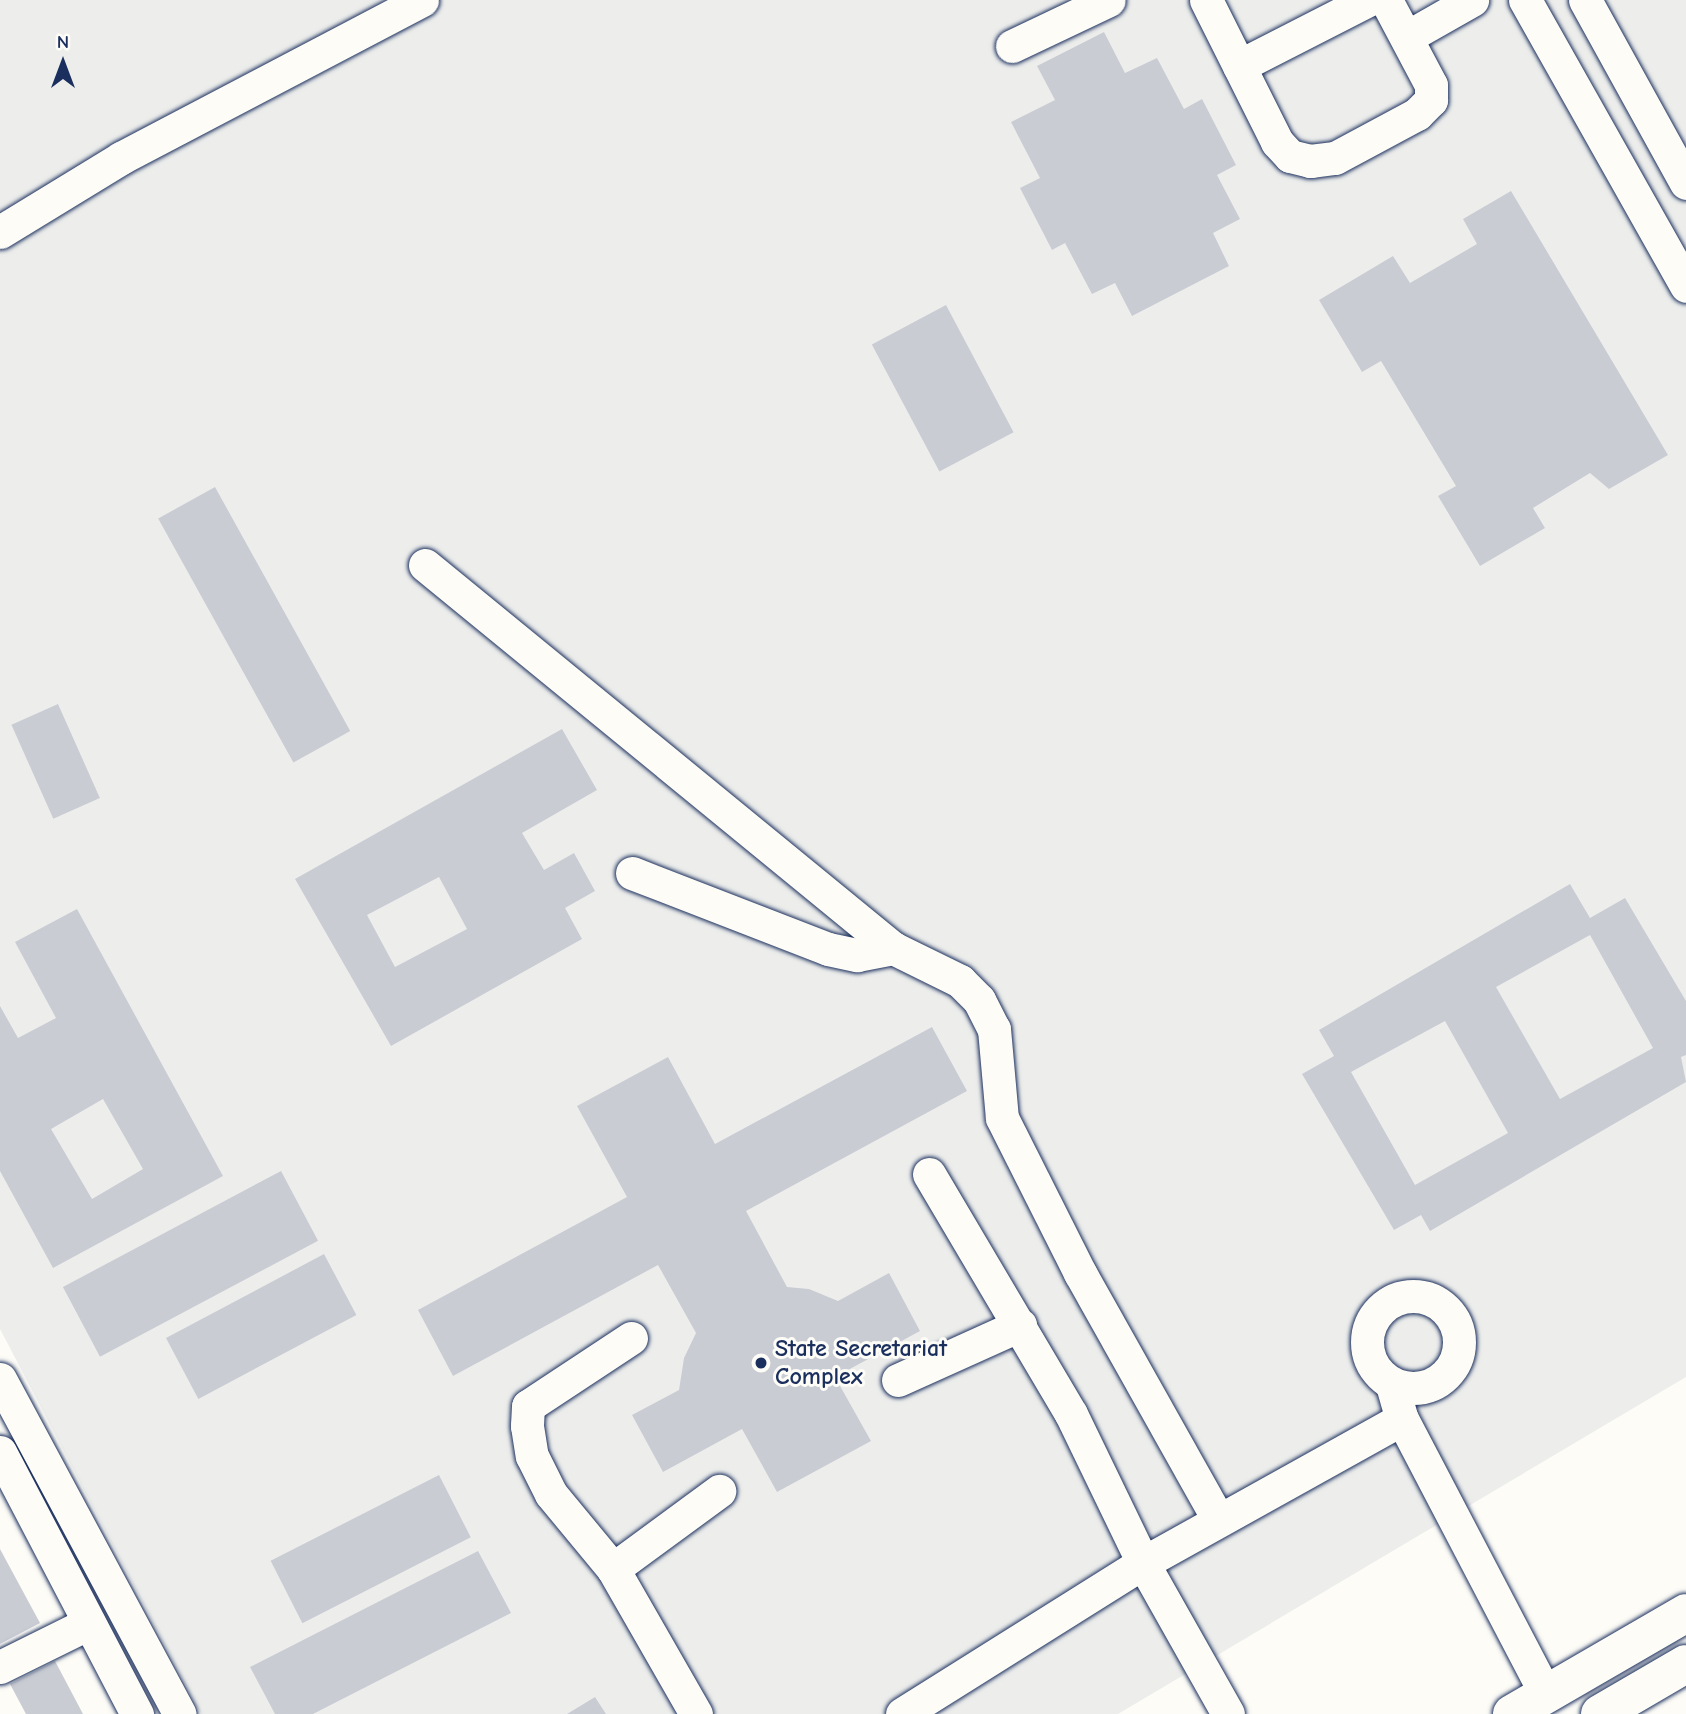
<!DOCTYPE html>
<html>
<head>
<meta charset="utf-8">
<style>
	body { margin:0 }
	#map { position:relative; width:1686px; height:1714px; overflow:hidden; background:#fdfcf7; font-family:"Comic Neue",sans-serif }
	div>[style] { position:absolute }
	.built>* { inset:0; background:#edeeec }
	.building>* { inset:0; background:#c9ccd3; transform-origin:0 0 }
	.roads { filter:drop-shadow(0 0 2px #1b2f5e) drop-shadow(0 0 2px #1b2f5e) }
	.minor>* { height:33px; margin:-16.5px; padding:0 16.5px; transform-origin:16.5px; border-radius:16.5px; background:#fdfcf7 }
	.minor>.ring { margin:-16.5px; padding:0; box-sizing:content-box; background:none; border:33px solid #fdfcf7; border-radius:50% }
	.major>* { height:38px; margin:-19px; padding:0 19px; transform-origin:19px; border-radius:19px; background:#fdfcf7 }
	.dots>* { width:19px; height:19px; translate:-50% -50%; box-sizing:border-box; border:4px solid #fdfcf7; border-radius:50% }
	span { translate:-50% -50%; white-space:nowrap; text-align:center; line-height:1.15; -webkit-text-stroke:6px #fdfcf7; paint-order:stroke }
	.poi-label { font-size:24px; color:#1b2f5e; font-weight:700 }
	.left { translate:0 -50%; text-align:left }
	.north { position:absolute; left:28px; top:28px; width:70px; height:70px; -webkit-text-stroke:5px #fdfcf7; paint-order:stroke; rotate:0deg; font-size:19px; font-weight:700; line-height:28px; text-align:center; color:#1b2f5e }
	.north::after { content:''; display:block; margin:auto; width:24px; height:32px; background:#1b2f5e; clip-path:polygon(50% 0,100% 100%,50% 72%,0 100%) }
</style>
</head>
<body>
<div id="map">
	<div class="built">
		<div style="clip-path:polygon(0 0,1686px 0,1686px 1377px,1118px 1714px,201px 1714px,0 1329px)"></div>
	</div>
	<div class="building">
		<div style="clip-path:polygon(1104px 32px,1125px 73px,1157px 58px,1184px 109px,1202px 99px,1236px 165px,1217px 175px,1240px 219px,1213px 233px,1229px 266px,1132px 316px,1115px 283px,1092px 294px,1065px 243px,1052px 250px,1020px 188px,1040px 178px,1011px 122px,1055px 100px,1037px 66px)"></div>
		<div style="clip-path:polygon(1511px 191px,1668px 455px,1609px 489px,1590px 473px,1533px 508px,1545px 528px,1480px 566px,1438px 496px,1456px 486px,1381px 361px,1362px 372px,1319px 300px,1393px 256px,1410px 283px,1477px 244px,1463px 219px)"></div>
		<div style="left:946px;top:305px;width:144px;height:84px;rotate:62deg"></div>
		<div style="left:215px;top:487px;width:279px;height:65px;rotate:61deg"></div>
		<div style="left:58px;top:704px;width:103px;height:51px;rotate:66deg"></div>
		<div style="clip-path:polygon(evenodd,562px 729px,597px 790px,522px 833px,544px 870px,574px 853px,595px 891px,565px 908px,582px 939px,391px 1046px,295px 879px,562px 729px,439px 877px,467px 929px,395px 967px,367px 915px,439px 877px)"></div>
		<div style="clip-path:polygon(evenodd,1570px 884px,1590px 918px,1625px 898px,1686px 1001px,1686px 1055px,1681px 1057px,1686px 1082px,1430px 1231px,1421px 1215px,1394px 1230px,1302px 1074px,1334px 1056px,1319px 1030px,1570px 884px,1590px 935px,1653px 1048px,1560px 1099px,1496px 987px,1590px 935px,1570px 884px,1445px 1021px,1508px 1133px,1415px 1185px,1351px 1072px,1445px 1021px)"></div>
		<div style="clip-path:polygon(evenodd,77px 909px,223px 1176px,53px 1268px,0 1171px,0 1006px,18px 1038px,56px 1018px,15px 942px,77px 909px,103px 1099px,143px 1169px,92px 1199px,51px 1129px,103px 1099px)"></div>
		<div style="clip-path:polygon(932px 1027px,967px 1091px,746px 1211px,787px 1287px,809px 1289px,838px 1301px,889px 1273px,920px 1331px,835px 1377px,871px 1441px,777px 1492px,742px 1429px,663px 1472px,632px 1415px,679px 1390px,684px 1358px,696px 1333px,658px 1265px,453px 1376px,418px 1310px,627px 1197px,577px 1106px,668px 1057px,715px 1144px)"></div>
		<div style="left:281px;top:1171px;width:79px;height:247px;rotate:62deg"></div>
		<div style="left:324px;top:1254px;width:69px;height:179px;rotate:62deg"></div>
		<div style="left:439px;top:1475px;width:70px;height:189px;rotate:63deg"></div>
		<div style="clip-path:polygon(0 1549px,40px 1623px,0 1644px)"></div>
		<div style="clip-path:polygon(478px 1551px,511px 1613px,313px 1714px,275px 1714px,250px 1667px)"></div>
		<div style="clip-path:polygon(55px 1661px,83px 1714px,26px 1714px,10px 1684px)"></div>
		<div style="clip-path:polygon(595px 1697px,606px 1714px,567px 1714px)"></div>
	</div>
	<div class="roads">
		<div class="minor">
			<div style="left:1206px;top:0;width:159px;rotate:63.4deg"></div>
			<div style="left:1277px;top:142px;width:19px;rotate:47deg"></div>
			<div style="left:1290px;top:156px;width:21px;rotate:14deg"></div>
			<div style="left:1310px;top:161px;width:25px;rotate:-7deg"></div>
			<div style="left:1335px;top:158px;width:93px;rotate:-28.2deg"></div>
			<div style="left:1417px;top:114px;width:20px;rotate:-45deg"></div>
			<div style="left:1431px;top:100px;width:15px;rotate:-90deg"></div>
			<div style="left:1431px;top:85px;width:96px;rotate:-117.9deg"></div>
			<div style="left:1525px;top:0;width:328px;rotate:60.6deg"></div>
			<div style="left:1585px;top:0;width:209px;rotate:61.1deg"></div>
			<div style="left:1407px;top:37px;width:75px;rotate:-29.6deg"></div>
			<div style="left:1012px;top:46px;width:107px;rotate:-25.4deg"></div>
			<div style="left:1239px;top:66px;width:145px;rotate:-27.1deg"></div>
			<div style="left:0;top:232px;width:142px;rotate:-31.4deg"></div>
			<div style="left:121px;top:158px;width:340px;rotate:-27.7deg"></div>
			<div style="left:425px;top:565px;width:605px;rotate:39.3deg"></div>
			<div style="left:893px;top:948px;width:75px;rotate:26.2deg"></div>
			<div style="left:960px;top:981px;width:27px;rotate:45deg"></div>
			<div style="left:979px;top:1000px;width:33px;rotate:63deg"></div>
			<div style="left:994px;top:1029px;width:89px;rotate:84.9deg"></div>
			<div style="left:1002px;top:1118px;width:174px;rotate:63.3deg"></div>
			<div style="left:1080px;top:1273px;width:282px;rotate:60.7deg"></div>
			<div style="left:632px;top:873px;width:210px;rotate:21.2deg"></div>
			<div style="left:828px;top:949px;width:30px;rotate:12deg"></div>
			<div style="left:857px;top:955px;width:37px;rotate:-11deg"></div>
			<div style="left:929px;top:1174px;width:279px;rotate:59.4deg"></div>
			<div style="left:1071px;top:1414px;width:165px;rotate:64.2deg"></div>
			<div style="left:1143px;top:1563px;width:173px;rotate:60.6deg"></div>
			<div class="ring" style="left:1367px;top:1296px;width:59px;height:59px"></div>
			<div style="left:631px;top:1338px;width:123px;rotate:146.6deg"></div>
			<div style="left:528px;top:1406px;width:20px;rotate:93deg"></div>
			<div style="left:527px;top:1426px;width:30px;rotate:81deg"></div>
			<div style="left:532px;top:1456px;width:42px;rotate:63.4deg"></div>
			<div style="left:551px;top:1494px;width:97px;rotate:50.4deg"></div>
			<div style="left:613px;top:1569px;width:167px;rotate:60.2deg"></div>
			<div style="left:0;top:1379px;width:380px;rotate:61.8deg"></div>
			<div style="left:898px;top:1380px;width:134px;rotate:-24.3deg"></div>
			<div style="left:1392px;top:1385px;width:35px;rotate:74deg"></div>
			<div style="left:1402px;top:1419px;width:310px;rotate:62.4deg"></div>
			<div style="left:0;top:1452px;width:296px;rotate:62.4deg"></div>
			<div style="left:613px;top:1569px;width:132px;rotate:-36.3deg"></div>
			<div style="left:0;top:1667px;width:99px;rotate:-26.3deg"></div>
			<div style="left:902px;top:1714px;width:284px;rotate:-32.1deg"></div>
			<div style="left:1143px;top:1563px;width:296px;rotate:-29.1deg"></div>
		</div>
		<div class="major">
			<div style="left:1512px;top:1714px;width:201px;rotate:-30.1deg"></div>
			<div style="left:1600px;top:1714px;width:99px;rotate:-30.2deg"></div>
		</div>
	</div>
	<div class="dots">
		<div style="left:761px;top:1363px;background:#1b2f5e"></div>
	</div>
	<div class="poi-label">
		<span class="left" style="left:775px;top:1363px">State Secretariat<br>Complex</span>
	</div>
	<div class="north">N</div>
</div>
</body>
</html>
